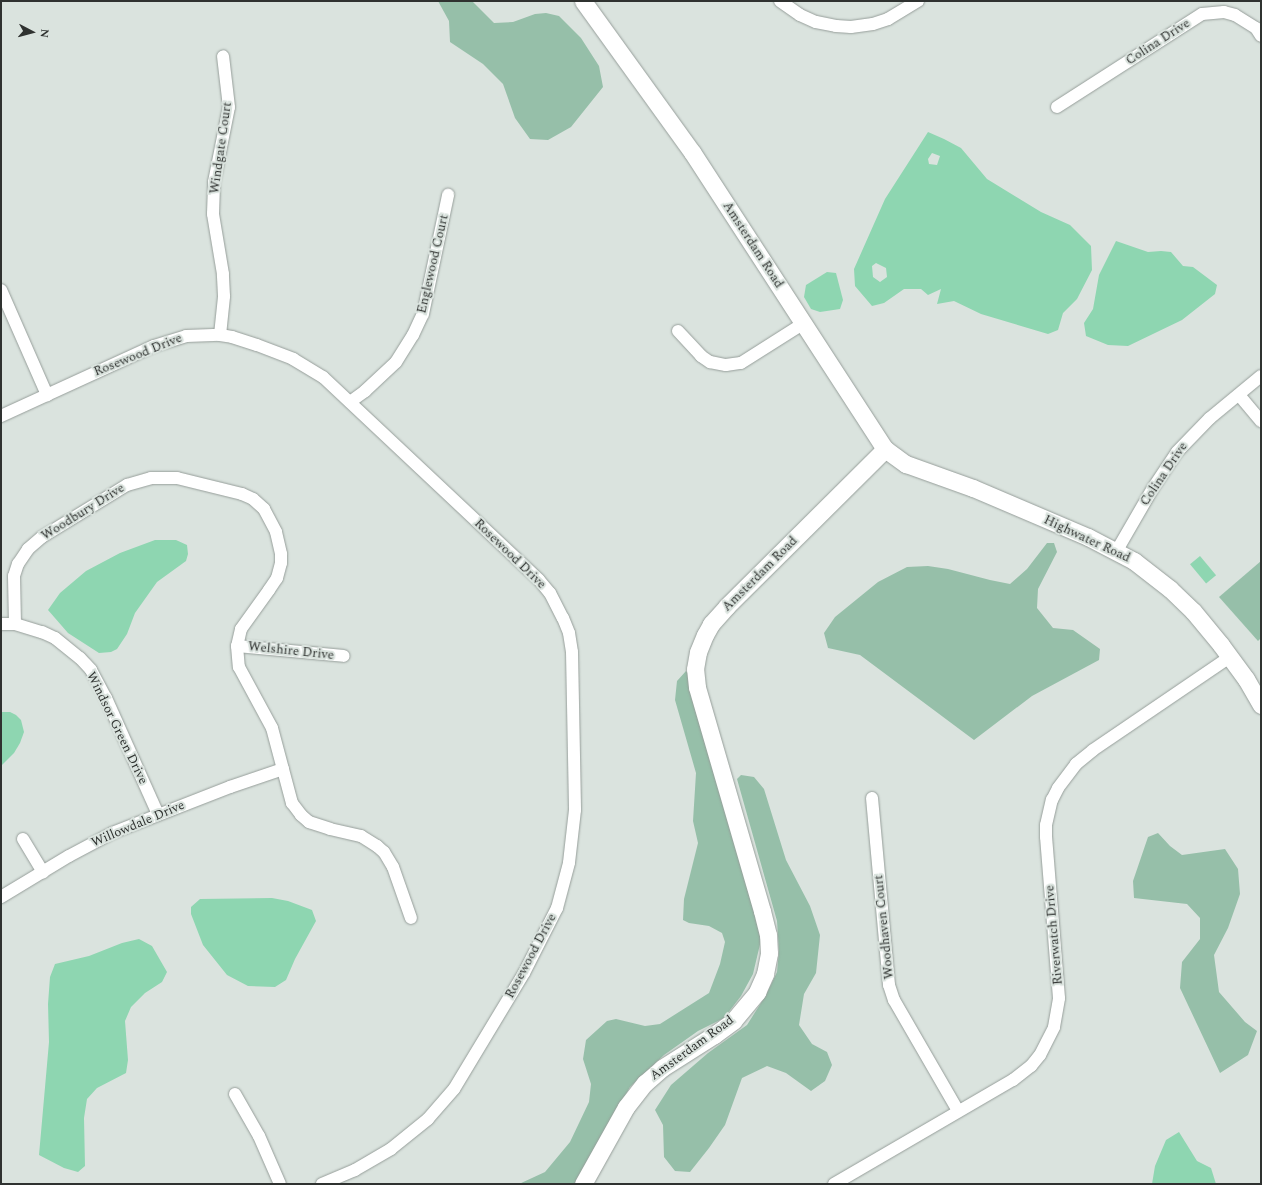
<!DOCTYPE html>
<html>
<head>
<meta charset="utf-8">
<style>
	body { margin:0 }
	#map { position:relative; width:1262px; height:1185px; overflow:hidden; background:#dae3de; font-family:Spectral,serif }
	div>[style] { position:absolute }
	.green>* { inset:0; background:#96bfa9 }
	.water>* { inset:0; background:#8ed6b1; transform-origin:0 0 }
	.roads { filter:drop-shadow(0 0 1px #969e9a) drop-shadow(0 0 1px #969e9a) }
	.street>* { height:12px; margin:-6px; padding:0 6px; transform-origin:6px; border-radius:6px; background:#fff }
	.secondary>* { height:17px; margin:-8.5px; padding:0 8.5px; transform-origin:8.5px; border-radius:8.5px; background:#fff }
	span { translate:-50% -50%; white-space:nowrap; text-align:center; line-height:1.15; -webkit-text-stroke:4px #dae3de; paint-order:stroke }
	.street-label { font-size:13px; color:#2f3230 }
	.frame { position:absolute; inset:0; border:2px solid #2f3230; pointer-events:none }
	.north { position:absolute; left:12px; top:12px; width:40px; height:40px; -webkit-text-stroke:3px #dae3de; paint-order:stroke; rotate:96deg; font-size:11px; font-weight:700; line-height:16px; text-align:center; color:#2f3230 }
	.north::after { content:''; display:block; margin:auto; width:14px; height:18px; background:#2f3230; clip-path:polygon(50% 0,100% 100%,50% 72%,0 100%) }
</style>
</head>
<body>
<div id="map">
	<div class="green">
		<div style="clip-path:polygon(438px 1px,472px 1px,494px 23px,513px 22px,535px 14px,546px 13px,559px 16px,581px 38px,599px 66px,603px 87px,571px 127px,548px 140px,530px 139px,515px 118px,503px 84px,483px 64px,450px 42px,449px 21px)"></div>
		<div style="clip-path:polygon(1047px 543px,1054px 543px,1057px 552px,1038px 589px,1037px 608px,1053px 628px,1073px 630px,1100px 649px,1099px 660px,1032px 696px,974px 740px,860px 655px,828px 648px,824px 633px,835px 617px,878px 582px,907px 567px,928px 566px,948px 569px,990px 580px,1010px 584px,1027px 569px)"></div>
		<div style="clip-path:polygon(1261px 561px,1261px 638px,1258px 641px,1219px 597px)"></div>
		<div style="clip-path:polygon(686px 671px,690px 676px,755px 902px,761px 940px,753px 974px,741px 996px,724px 1018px,698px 1031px,664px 1055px,630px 1087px,575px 1184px,519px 1184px,545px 1172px,570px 1142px,589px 1102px,591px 1084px,583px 1059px,586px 1040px,607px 1021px,616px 1019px,645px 1026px,660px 1024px,709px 993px,720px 964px,725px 942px,722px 933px,709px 926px,689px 923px,683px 920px,684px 899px,698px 843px,693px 821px,696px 773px,675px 700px,677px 681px)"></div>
		<div style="clip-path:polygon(741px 775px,754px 777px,764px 789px,786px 860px,810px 906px,820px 935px,816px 973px,804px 994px,799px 1025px,812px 1044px,827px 1052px,832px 1065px,825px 1081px,811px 1091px,786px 1073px,767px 1066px,742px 1078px,725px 1125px,709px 1148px,690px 1172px,675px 1171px,664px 1157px,663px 1125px,655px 1110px,671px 1085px,708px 1053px,747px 1025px,766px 995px,777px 972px,779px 951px,777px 921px,737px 779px)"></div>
		<div style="clip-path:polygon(1158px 833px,1170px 846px,1182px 855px,1225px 849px,1238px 869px,1240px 894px,1228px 928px,1214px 955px,1219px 992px,1245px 1022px,1257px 1031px,1248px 1055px,1220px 1073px,1180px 988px,1182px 962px,1200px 939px,1200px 918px,1187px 904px,1134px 898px,1133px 881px,1148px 837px)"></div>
	</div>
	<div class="water">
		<div style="clip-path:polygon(evenodd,928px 132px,944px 139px,961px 148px,987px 179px,1041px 212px,1070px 225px,1091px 246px,1092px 270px,1077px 299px,1063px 313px,1058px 330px,1048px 334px,981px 314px,954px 301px,937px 304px,941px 289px,928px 295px,921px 289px,904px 289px,884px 303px,872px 306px,855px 286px,854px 269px,885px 199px,928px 132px,932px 153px,940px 156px,937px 165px,929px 164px,928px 159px,932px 153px,928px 132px,876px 263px,886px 268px,887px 277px,880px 282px,873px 277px,872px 266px,876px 263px)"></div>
		<div style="clip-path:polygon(1116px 241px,1148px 252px,1161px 251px,1171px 252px,1183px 266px,1193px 267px,1217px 285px,1215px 294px,1182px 320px,1128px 346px,1108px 345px,1086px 336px,1084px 323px,1093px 309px,1099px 275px)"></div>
		<div style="clip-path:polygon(827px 272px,836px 273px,843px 300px,840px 309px,820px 312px,811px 309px,804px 297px,806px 285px)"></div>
		<div style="clip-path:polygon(155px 540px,176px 540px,187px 545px,188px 554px,186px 561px,157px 582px,135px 613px,127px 634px,117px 649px,111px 652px,99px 653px,68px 633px,48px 610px,60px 593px,86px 571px,120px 553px)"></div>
		<div style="left:1200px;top:556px;width:25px;height:13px;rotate:50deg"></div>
		<div style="clip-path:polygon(1px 712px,10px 712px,16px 715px,21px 720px,24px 732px,20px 743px,14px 753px,1px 766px)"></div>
		<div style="clip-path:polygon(272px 898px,288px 901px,312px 910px,316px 921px,295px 959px,286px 980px,275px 987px,248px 986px,227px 975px,203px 945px,191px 914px,191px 907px,200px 899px)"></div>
		<div style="clip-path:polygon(139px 939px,152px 946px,167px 972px,162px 982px,145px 993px,131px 1007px,125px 1021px,128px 1060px,126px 1073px,97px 1088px,87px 1099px,84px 1118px,85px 1166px,78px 1172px,64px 1168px,39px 1155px,49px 1042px,48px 1004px,50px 977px,55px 964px,89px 956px,122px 943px)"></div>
		<div style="clip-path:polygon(1179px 1132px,1197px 1161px,1211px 1168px,1216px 1184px,1152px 1184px,1155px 1166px,1166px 1140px)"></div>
	</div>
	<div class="roads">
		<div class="street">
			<div style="left:780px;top:1px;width:24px;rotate:35deg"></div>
			<div style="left:800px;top:15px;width:17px;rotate:24deg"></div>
			<div style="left:816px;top:22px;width:20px;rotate:11deg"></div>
			<div style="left:836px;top:26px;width:15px;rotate:4deg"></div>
			<div style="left:851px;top:27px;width:22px;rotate:-8deg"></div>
			<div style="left:873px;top:24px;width:16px;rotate:-18deg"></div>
			<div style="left:888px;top:19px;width:35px;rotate:-31deg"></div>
			<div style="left:1057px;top:107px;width:172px;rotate:-32.7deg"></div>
			<div style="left:1202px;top:14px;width:22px;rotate:-5deg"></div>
			<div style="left:1224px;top:12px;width:11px;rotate:15deg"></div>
			<div style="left:1235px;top:15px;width:25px;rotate:32deg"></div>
			<div style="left:1256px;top:28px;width:9px;rotate:58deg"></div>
			<div style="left:1px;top:290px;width:115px;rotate:66.3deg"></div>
			<div style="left:678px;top:331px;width:34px;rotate:47deg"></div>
			<div style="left:701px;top:356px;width:11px;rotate:34deg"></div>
			<div style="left:710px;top:362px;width:16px;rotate:11deg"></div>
			<div style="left:726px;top:365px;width:15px;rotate:-8deg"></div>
			<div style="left:741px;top:363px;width:75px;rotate:-32.4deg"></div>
			<div style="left:220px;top:335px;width:39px;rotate:-84deg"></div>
			<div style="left:224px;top:296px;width:22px;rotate:-93deg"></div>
			<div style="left:223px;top:274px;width:61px;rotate:-99.5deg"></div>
			<div style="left:213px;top:214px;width:32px;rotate:-88deg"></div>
			<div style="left:214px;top:182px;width:76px;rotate:-78.7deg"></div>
			<div style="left:229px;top:107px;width:51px;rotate:-96.7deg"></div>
			<div style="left:1239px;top:395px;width:34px;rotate:50deg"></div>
			<div style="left:350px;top:402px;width:19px;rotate:-36deg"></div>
			<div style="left:365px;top:391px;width:42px;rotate:-43.1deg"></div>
			<div style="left:396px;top:362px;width:32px;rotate:-58deg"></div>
			<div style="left:413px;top:335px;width:23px;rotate:-65deg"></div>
			<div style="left:423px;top:314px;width:122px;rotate:-78.1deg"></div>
			<div style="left:1px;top:416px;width:168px;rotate:-24.6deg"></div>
			<div style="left:154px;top:346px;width:34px;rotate:-17deg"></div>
			<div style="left:186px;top:336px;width:34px;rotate:-2deg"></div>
			<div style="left:220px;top:335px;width:12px;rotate:9deg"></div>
			<div style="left:232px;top:337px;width:26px;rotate:18deg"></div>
			<div style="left:257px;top:345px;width:39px;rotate:21deg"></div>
			<div style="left:293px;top:359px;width:35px;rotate:31deg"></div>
			<div style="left:323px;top:377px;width:296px;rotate:43.2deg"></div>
			<div style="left:539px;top:580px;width:17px;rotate:50deg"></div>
			<div style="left:550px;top:593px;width:28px;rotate:63deg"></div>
			<div style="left:563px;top:618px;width:16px;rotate:68deg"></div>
			<div style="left:569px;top:633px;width:19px;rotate:81deg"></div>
			<div style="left:572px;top:652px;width:158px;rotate:88.9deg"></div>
			<div style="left:575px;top:810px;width:53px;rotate:96.5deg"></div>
			<div style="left:569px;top:863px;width:47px;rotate:104.9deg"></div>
			<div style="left:557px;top:908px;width:73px;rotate:116.9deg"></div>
			<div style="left:524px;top:973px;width:135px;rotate:121.1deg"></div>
			<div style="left:454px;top:1089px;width:40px;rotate:131deg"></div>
			<div style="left:428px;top:1119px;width:48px;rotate:141deg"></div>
			<div style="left:391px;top:1149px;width:42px;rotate:149.7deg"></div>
			<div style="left:355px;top:1170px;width:36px;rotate:157deg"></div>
			<div style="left:1116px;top:552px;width:74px;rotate:-60deg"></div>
			<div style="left:1153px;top:488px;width:43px;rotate:-56.3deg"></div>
			<div style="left:1177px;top:452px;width:47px;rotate:-45.9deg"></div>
			<div style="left:1210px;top:418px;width:66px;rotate:-39.5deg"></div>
			<div style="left:1px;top:624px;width:14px"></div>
			<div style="left:15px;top:624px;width:28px;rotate:17deg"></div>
			<div style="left:42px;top:632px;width:14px;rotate:25deg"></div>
			<div style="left:55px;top:638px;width:32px;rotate:39deg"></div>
			<div style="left:80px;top:658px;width:16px;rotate:47deg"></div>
			<div style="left:91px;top:670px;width:32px;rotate:62deg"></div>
			<div style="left:106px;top:698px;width:127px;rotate:65.9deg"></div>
			<div style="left:15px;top:624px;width:48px;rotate:-91.2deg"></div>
			<div style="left:14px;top:576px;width:13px;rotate:-72deg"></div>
			<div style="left:18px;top:564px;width:18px;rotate:-56deg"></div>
			<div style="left:28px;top:549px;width:18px;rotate:-41deg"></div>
			<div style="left:42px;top:537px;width:100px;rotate:-31.5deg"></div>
			<div style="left:127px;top:485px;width:25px;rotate:-16deg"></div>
			<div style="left:151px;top:478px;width:26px"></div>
			<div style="left:177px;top:478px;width:67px;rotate:13.8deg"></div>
			<div style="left:242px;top:494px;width:12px;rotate:24deg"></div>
			<div style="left:253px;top:499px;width:15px;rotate:42deg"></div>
			<div style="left:264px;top:509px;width:26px;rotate:62deg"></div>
			<div style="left:276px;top:532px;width:23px;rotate:77deg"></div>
			<div style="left:281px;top:554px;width:9px;rotate:90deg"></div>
			<div style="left:281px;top:563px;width:16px;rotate:105deg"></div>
			<div style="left:277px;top:578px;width:14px;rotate:124deg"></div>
			<div style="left:269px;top:590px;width:48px;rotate:125.7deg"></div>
			<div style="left:241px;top:629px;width:17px;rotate:103deg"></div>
			<div style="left:237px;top:646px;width:21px;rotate:85deg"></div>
			<div style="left:239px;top:667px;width:69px;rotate:61.6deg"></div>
			<div style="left:272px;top:728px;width:78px;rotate:75.1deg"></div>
			<div style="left:292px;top:803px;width:15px;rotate:53deg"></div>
			<div style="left:301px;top:815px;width:11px;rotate:41deg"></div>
			<div style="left:309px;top:822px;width:22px;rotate:18deg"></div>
			<div style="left:330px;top:829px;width:32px;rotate:13deg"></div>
			<div style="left:361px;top:836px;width:19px;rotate:32deg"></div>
			<div style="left:377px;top:846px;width:9px;rotate:41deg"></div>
			<div style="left:384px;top:852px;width:17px;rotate:59deg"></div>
			<div style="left:393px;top:867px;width:54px;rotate:70.6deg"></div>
			<div style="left:237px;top:646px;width:107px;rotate:5.3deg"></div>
			<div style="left:872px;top:798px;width:188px;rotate:84.8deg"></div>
			<div style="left:889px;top:985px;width:16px;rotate:72deg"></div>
			<div style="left:894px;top:1000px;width:128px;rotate:60deg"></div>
			<div style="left:23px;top:839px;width:39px;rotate:59deg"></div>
			<div style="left:1px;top:897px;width:79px;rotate:-31.1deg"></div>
			<div style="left:69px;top:856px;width:49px;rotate:-28.1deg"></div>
			<div style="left:112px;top:833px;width:127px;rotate:-21.3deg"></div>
			<div style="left:230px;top:787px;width:56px;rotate:-18.8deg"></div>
			<div style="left:235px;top:1094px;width:48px;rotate:60.3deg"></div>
			<div style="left:259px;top:1136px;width:52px;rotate:66.4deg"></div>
			<div style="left:834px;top:1184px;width:207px;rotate:-30.2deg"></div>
			<div style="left:1013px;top:1080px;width:23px;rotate:-38deg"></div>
			<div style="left:1031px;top:1066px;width:14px;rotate:-51deg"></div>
			<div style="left:1040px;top:1055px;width:31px;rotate:-63deg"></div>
			<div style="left:1054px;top:1027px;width:29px;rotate:-80deg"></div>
			<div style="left:1059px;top:998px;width:162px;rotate:-94.6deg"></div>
			<div style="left:1046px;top:837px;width:12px;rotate:-90deg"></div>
			<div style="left:1046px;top:825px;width:26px;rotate:-77deg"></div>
			<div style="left:1052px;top:800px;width:13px;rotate:-63deg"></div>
			<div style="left:1058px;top:788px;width:30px;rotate:-53deg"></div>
			<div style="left:1076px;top:764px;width:22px;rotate:-39deg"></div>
			<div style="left:1093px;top:750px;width:166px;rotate:-34.2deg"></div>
		</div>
		<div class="secondary">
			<div style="left:583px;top:1px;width:186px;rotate:54.2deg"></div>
			<div style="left:692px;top:152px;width:354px;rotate:57deg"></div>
			<div style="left:885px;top:449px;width:26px;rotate:36deg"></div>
			<div style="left:906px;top:464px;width:71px;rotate:19.7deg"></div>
			<div style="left:973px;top:488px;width:125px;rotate:23.1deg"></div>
			<div style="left:1088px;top:537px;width:52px;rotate:27.6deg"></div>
			<div style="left:1134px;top:561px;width:46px;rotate:37.9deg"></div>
			<div style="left:1170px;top:589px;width:32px;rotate:44deg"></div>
			<div style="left:1193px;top:611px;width:44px;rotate:50.5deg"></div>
			<div style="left:1221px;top:645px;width:42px;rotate:53.7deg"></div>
			<div style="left:1246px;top:679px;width:30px;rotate:60deg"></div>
			<div style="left:583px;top:1184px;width:88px;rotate:-60.8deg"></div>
			<div style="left:626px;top:1107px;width:31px;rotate:-52deg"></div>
			<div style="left:645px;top:1083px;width:23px;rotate:-41deg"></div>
			<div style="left:662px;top:1068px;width:62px;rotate:-32.4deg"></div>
			<div style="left:714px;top:1035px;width:24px;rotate:-36deg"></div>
			<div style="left:733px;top:1021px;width:38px;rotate:-50deg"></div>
			<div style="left:757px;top:992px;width:20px;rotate:-66deg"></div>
			<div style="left:765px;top:974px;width:21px;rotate:-79deg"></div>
			<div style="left:769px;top:953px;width:18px;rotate:-93deg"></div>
			<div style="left:768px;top:935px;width:25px;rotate:-104deg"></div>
			<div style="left:762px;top:911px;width:233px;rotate:-106.2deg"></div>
			<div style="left:697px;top:687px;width:18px;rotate:-96deg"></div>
			<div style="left:695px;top:669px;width:17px;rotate:-80deg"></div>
			<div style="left:698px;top:652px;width:18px;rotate:-68deg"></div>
			<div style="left:705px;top:635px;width:13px;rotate:-61deg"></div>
			<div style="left:711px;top:624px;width:24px;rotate:-48deg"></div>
			<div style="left:727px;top:606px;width:223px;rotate:-44.8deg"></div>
		</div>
	</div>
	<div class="street-label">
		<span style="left:1158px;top:42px;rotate:-33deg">Colina Drive</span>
		<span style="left:221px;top:148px;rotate:-82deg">Windgate Court</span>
		<span style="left:753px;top:245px;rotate:57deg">Amsterdam Road</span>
		<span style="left:433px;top:264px;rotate:-77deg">Englewood Court</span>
		<span style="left:138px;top:355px;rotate:-22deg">Rosewood Drive</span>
		<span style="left:1164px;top:474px;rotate:-56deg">Colina Drive</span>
		<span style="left:83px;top:512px;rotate:-32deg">Woodbury Drive</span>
		<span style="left:1087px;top:539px;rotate:25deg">Highwater Road</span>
		<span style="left:510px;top:554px;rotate:44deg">Rosewood Drive</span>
		<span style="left:760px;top:574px;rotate:-45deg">Amsterdam Road</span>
		<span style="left:291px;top:651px;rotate:6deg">Welshire Drive</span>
		<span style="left:117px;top:728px;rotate:64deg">Windsor Green Drive</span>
		<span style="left:138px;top:824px;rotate:-23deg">Willowdale Drive</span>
		<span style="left:884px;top:927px;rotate:-96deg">Woodhaven Court</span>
		<span style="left:1054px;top:935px;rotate:-95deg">Riverwatch Drive</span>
		<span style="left:531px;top:956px;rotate:-62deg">Rosewood Drive</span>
		<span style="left:692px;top:1048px;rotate:-36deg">Amsterdam Road</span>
	</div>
	<div class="frame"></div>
	<div class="north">N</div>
</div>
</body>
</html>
